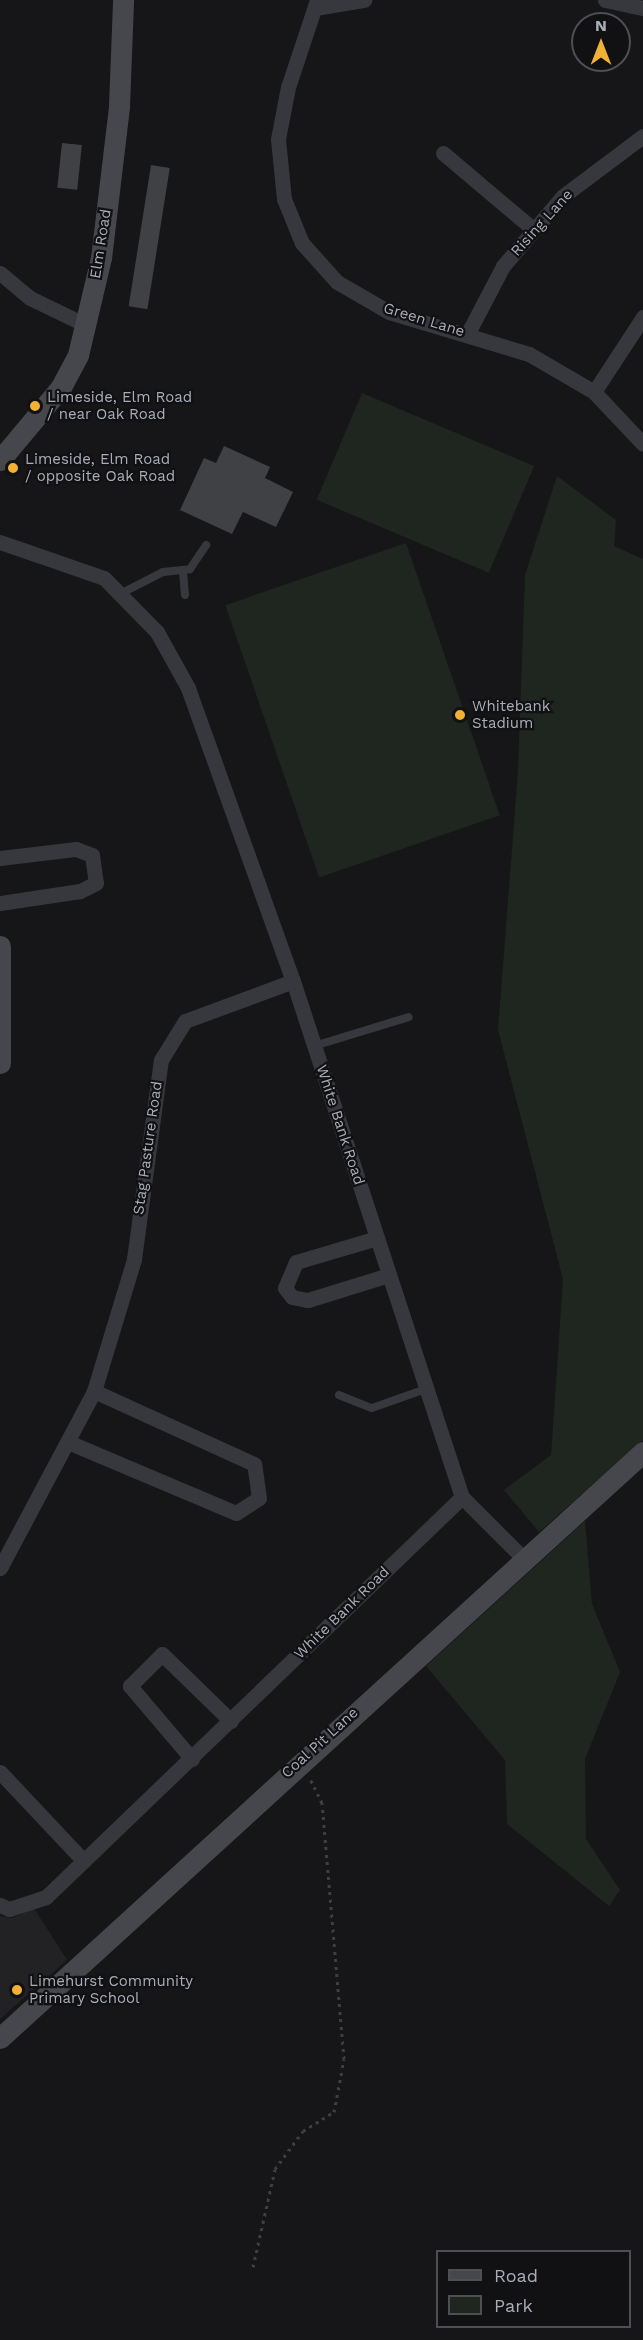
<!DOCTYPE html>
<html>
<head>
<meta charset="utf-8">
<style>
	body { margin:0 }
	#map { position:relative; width:643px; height:2340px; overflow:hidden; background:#161618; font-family:"Work Sans",sans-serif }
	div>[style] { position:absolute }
	.built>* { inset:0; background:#222225 }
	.green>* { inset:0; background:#1e261f; transform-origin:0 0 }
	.building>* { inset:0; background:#404145; transform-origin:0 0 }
	.path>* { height:3px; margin-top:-1.5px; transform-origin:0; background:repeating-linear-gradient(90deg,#3d3f44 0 3px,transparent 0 7.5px) }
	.lane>* { height:8px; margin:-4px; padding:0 4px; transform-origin:4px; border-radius:4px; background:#37383d }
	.street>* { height:15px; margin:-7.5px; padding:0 7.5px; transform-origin:7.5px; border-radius:7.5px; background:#37383d }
	.secondary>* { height:21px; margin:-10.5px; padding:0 10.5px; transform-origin:10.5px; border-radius:10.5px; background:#45474d }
	.dots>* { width:16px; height:16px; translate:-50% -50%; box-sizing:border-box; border:3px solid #111113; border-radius:50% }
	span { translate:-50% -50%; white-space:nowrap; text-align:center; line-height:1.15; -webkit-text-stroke:4.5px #111113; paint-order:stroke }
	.street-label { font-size:15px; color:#a8adb8 }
	.poi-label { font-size:15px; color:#a8adb8 }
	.left { translate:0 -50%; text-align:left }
	.legend { position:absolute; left:436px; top:2250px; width:195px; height:78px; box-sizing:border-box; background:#111113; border:2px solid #4d4f55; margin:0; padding:8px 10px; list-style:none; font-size:18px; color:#a8adb8 }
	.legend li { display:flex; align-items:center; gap:12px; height:30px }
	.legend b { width:30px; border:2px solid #4d4f55 }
	.north { position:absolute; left:571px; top:12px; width:60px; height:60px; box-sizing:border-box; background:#111113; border:2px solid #4d4f55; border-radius:50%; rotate:0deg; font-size:16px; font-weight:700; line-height:24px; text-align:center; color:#a8adb8 }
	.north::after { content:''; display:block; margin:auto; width:21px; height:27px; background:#f2b134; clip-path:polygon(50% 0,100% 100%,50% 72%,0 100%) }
</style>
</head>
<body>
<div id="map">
	<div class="built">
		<div style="clip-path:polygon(34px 1908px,67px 1960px,0 2019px,0 1916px,12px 1918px)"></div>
	</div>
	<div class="green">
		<div style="left:362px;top:393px;width:187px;height:116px;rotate:23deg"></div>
		<div style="clip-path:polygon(557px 476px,616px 520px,614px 546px,643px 559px,643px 1440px,539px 1532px,504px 1490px,551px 1455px,563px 1279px,498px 1030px,518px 771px,525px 575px)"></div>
		<div style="left:406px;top:543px;width:288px;height:191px;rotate:71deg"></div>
		<div style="clip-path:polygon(585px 1521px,592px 1604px,620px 1672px,585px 1759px,586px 1839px,620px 1890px,609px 1906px,507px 1824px,505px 1760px,426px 1666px)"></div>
	</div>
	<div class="building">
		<div style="left:62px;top:143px;width:20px;height:45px;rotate:6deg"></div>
		<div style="left:151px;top:165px;width:19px;height:143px;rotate:9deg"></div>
		<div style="clip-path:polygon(224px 446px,270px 467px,265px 478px,293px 492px,276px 527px,243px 512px,232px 534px,180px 510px,204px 458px,216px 463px)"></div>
	</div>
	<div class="path">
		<div style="left:253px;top:2267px;width:100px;rotate:-77.3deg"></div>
		<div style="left:275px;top:2169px;width:47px;rotate:-53.6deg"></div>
		<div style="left:303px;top:2131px;width:36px;rotate:-32deg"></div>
		<div style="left:334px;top:2112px;width:54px;rotate:-79.3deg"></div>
		<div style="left:344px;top:2059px;width:257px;rotate:-94.9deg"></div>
		<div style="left:322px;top:1803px;width:28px;rotate:-116deg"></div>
	</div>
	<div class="lane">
		<div style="left:183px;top:572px;width:23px;rotate:85deg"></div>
		<div style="left:120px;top:594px;width:48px;rotate:-27.1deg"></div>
		<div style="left:163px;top:572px;width:27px;rotate:-6deg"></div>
		<div style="left:190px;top:569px;width:29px;rotate:-56deg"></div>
		<div style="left:314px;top:1046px;width:99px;rotate:-17deg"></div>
		<div style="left:339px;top:1395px;width:35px;rotate:22deg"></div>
		<div style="left:372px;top:1408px;width:57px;rotate:-19.4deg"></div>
	</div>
	<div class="street">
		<div style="left:317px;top:0;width:92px;rotate:108.4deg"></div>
		<div style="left:288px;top:87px;width:53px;rotate:100.9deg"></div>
		<div style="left:278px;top:139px;width:60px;rotate:84.3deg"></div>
		<div style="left:284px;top:199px;width:48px;rotate:67.8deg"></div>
		<div style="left:302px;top:243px;width:52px;rotate:48.1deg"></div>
		<div style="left:337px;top:282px;width:60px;rotate:30deg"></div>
		<div style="left:389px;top:312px;width:146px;rotate:16.7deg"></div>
		<div style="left:529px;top:354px;width:75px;rotate:30.3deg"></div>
		<div style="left:594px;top:392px;width:71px;rotate:46.7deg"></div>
		<div style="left:605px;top:0;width:39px;rotate:12deg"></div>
		<div style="left:315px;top:8px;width:50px;rotate:-9.3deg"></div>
		<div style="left:443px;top:153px;width:119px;rotate:40.2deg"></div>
		<div style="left:0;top:273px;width:39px;rotate:40deg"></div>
		<div style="left:30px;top:298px;width:62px;rotate:25.7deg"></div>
		<div style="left:468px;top:333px;width:76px;rotate:-62.4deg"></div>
		<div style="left:503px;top:266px;width:92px;rotate:-49.4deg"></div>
		<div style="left:563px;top:196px;width:100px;rotate:-36.9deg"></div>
		<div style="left:594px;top:392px;width:90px;rotate:-56.8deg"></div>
		<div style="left:0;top:542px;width:110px;rotate:19.1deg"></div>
		<div style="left:104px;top:578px;width:76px;rotate:45.5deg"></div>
		<div style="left:157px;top:632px;width:64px;rotate:61deg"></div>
		<div style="left:188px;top:688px;width:311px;rotate:70.3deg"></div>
		<div style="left:293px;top:981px;width:543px;rotate:71.87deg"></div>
		<div style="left:462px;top:1497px;width:577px;rotate:136.12deg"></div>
		<div style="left:46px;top:1897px;width:39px;rotate:162deg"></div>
		<div style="left:9px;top:1909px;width:10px;rotate:-156deg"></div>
		<div style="left:0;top:858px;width:77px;rotate:-6.8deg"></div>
		<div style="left:76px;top:849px;width:17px;rotate:21deg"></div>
		<div style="left:92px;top:855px;width:28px;rotate:82deg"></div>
		<div style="left:96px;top:883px;width:18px;rotate:153deg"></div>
		<div style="left:80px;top:891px;width:81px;rotate:171.5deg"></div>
		<div style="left:377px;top:1238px;width:84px;rotate:163.5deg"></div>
		<div style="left:296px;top:1262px;width:28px;rotate:113deg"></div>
		<div style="left:285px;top:1288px;width:11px;rotate:52deg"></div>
		<div style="left:292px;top:1297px;width:16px;rotate:11deg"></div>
		<div style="left:308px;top:1300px;width:85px;rotate:-17.2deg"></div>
		<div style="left:68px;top:1442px;width:182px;rotate:22.9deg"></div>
		<div style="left:236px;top:1513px;width:27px;rotate:-33deg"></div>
		<div style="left:259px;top:1498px;width:34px;rotate:-98deg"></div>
		<div style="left:254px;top:1464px;width:176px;rotate:-155.5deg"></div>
		<div style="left:462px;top:1497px;width:88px;rotate:45deg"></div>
		<div style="left:0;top:1568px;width:200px;rotate:-62deg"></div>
		<div style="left:94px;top:1391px;width:138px;rotate:-73.1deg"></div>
		<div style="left:134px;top:1259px;width:201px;rotate:-82.3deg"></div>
		<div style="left:161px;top:1060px;width:46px;rotate:-58.4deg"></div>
		<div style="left:185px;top:1021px;width:115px;rotate:-20.3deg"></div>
		<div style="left:192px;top:1759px;width:96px;rotate:-130.3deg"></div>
		<div style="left:130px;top:1686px;width:45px;rotate:-45deg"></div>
		<div style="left:162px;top:1654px;width:96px;rotate:44.2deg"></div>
		<div style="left:0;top:1772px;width:122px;rotate:46.7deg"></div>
	</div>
	<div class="secondary">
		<div style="left:0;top:460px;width:95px;rotate:-50.1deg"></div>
		<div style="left:61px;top:387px;width:36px;rotate:-62deg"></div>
		<div style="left:78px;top:355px;width:100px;rotate:-76.7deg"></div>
		<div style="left:101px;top:258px;width:153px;rotate:-83.2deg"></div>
		<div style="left:119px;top:106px;width:106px;rotate:-87.8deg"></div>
		<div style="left:0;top:946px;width:117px;rotate:90deg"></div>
		<div style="left:0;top:2038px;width:870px;rotate:-42.34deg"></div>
	</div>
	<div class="dots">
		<div style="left:35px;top:406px;background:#f2b134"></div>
		<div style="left:13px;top:468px;background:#f2b134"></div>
		<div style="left:460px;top:715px;background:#f2b134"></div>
		<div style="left:17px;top:1990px;background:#f2b134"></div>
	</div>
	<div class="street-label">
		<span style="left:542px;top:223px;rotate:-48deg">Rising Lane</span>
		<span style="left:101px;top:244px;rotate:-81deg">Elm Road</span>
		<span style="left:424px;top:320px;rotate:17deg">Green Lane</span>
		<span style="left:340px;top:1125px;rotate:72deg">White Bank Road</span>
		<span style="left:148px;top:1148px;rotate:-82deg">Stag Pasture Road</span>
		<span style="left:342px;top:1613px;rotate:-44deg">White Bank Road</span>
		<span style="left:320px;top:1743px;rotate:-42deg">Coal Pit Lane</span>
	</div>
	<div class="poi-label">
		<span class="left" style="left:47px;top:406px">Limeside, Elm Road<br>/ near Oak Road</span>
		<span class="left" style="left:25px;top:468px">Limeside, Elm Road<br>/ opposite Oak Road</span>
		<span class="left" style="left:472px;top:715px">Whitebank<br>Stadium</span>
		<span class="left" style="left:29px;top:1990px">Limehurst Community<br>Primary School</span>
	</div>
	<ul class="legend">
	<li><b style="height:8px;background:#45474d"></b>Road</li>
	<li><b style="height:16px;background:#1e261f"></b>Park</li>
	</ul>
	<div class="north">N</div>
</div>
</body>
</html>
